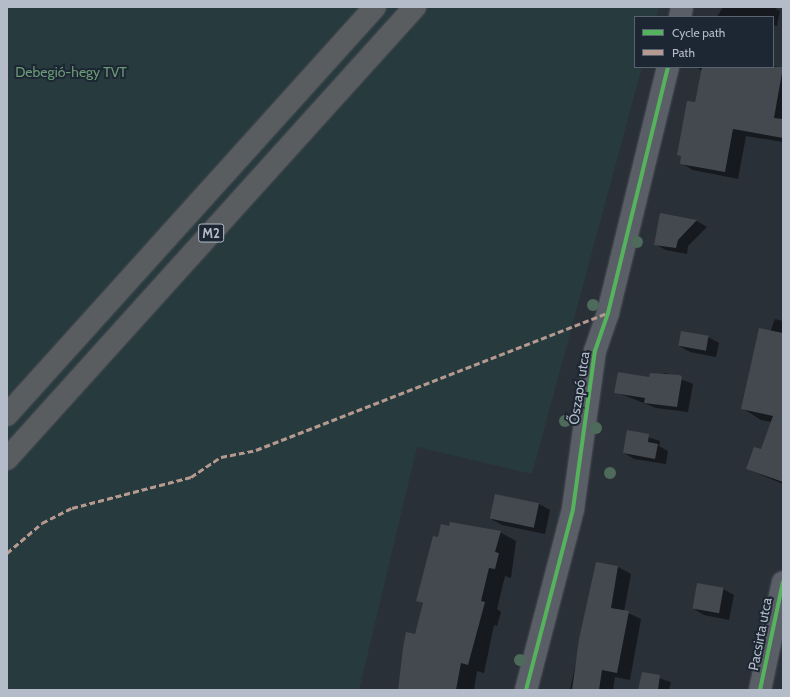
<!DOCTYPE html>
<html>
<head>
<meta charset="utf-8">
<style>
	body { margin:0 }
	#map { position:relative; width:790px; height:697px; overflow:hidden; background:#2a3038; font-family:Cabin,sans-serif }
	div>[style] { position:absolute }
	.green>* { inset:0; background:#273a3e }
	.shadow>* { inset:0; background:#0007 }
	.building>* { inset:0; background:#444950; transform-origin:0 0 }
	.roads { filter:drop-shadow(0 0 1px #484c53) drop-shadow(0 0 1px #484c53) }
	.minor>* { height:22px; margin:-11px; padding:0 11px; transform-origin:11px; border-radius:11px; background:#5a5e66 }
	.highway>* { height:22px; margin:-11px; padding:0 11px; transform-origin:11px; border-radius:11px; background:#5a5d60 }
	.quiet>* { height:3px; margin-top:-1.5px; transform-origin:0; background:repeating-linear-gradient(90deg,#b69a8f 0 6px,transparent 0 9px) }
	.cycleway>* { height:4px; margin:-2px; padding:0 2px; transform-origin:2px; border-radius:2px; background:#56b35d }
	.trees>* { width:12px; height:12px; margin:-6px; border-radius:50%; background:#4e6a5a }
	span { translate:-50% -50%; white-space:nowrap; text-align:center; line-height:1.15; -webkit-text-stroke:4px #1d2633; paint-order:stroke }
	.shield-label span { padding:1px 3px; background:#1d2633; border:1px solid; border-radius:3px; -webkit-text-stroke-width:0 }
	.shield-label { font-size:13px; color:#b4bcc9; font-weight:700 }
	.park-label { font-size:14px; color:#6b9a76 }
	.street-label { font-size:14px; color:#b4bcc9 }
	.frame { position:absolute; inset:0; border:8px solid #b4bcc9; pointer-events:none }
	.legend { position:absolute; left:634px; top:16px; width:140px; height:52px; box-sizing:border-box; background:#1d2633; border:1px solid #59626f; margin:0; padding:5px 7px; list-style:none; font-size:12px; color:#b4bcc9 }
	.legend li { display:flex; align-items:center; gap:8px; height:20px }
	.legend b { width:20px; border:1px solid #59626f }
</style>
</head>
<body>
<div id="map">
	<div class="green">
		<div style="clip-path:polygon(7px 7px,659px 7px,656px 17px,635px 17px,635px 67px,642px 67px,532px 474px,417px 447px,359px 690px,7px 690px)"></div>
	</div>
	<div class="shadow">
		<div style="clip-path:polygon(723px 7px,773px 7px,780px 11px,777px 26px,773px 25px,773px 17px,717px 17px)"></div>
		<div style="clip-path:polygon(773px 66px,783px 68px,783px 142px,746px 136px,738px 179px,693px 170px,681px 163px,702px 71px,696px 67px)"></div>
		<div style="clip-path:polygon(661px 214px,697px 221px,707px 227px,688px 246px,687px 254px,666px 250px,655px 244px)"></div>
		<div style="clip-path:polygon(775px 319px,783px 321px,783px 424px,761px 420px,742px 408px)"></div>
		<div style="clip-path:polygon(708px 337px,719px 343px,716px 357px,690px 352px,679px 346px)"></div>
		<div style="clip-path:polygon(665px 373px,693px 384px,688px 412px,656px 408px,616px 392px)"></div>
		<div style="clip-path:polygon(628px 431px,660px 441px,659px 446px,668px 451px,666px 464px,634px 459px,624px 453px)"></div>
		<div style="clip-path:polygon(783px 446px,783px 484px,747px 469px,762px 450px)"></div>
		<div style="clip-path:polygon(496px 495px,539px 504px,550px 510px,545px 534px,502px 525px,491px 519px)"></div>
		<div style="clip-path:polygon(500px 532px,516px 541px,511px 578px,505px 576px,497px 609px,501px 612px,497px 626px,494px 625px,484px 673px,477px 671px,474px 690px,394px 690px,399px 689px,415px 635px,424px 604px,418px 601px)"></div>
		<div style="clip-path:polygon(597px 563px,618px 567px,631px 574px,624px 611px,641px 619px,630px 680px,615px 677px,613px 690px,570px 690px)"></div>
		<div style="clip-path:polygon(723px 589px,734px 595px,729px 620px,704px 615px,694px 609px)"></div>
		<div style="clip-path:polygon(642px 673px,671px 682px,669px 690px,639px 690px)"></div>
	</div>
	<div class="building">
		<div style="clip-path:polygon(702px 67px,783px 67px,774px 118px,783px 119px,783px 138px,733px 129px,725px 172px,680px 164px,681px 156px,677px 155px,687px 101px,695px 102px)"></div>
		<div style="clip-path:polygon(660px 213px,697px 220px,678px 240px,676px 248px,654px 245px)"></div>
		<div style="clip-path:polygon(759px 328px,783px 333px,783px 482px,746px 469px,754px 447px,761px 449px,773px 416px,741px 409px)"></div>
		<div style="left:681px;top:331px;width:28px;height:15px;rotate:10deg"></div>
		<div style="clip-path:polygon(618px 372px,649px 377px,650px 373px,680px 375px,682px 377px,677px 407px,644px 403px,645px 398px,614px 393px)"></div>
		<div style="clip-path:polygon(627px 430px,649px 434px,648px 442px,658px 444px,655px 459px,623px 453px)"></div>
		<div style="left:495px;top:494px;width:45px;height:25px;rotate:12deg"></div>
		<div style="clip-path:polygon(450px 522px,501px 531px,495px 552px,499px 553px,495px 569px,489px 568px,481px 601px,485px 602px,468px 665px,461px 663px,456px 690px,398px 690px,403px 648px,406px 632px,415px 634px,423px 603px,416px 601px,433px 536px,438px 537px,441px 524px,449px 526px)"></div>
		<div style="clip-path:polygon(596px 562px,618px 566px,611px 608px,629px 611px,624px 637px,617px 673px,602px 670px,599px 690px,572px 690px,579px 639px)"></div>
		<div style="left:697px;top:583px;width:27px;height:26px;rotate:10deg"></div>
		<div style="clip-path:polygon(642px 672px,660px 675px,658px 690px,638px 690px)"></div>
	</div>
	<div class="roads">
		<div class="minor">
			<div style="left:680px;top:17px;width:10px;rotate:-79deg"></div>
			<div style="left:526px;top:690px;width:187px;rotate:-75.4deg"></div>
			<div style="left:573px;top:509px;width:160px;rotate:-82.1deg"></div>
			<div style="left:595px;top:351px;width:40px;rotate:-71.1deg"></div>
			<div style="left:608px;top:313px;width:253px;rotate:-76.3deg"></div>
			<div style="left:760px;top:690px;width:110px;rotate:-78deg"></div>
		</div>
		<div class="highway">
			<div style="left:7px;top:415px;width:549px;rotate:-47.95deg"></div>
			<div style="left:7px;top:459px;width:609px;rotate:-47.93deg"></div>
		</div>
	</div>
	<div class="quiet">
		<div style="left:7px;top:553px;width:46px;rotate:-40.6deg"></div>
		<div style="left:42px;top:523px;width:34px;rotate:-27deg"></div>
		<div style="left:72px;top:508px;width:123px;rotate:-14.6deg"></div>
		<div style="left:191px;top:477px;width:36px;rotate:-34deg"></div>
		<div style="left:221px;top:457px;width:36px;rotate:-11deg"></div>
		<div style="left:256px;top:450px;width:378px;rotate:-21.3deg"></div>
	</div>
	<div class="cycleway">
		<div style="left:526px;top:690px;width:187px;rotate:-75.4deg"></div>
		<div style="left:573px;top:509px;width:160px;rotate:-82.1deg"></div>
		<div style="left:595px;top:351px;width:40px;rotate:-71.1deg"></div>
		<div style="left:608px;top:313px;width:253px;rotate:-76.3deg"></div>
		<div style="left:760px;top:690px;width:110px;rotate:-78deg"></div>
	</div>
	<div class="trees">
		<div style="left:637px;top:242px"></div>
		<div style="left:593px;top:305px"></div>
		<div style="left:565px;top:421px"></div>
		<div style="left:596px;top:428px"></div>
		<div style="left:610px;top:473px"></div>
		<div style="left:520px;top:660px"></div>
	</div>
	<div class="shield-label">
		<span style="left:211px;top:233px">M2</span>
	</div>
	<div class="park-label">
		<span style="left:71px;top:72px">Debegió-hegy TVT</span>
	</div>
	<div class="street-label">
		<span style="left:579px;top:388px;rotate:-81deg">Őszapó utca</span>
		<span style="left:760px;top:634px;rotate:-79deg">Pacsirta utca</span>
	</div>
	<div class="frame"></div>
	<ul class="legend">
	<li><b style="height:5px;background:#56b35d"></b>Cycle path</li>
	<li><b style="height:5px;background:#b69a8f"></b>Path</li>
	</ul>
</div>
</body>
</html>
